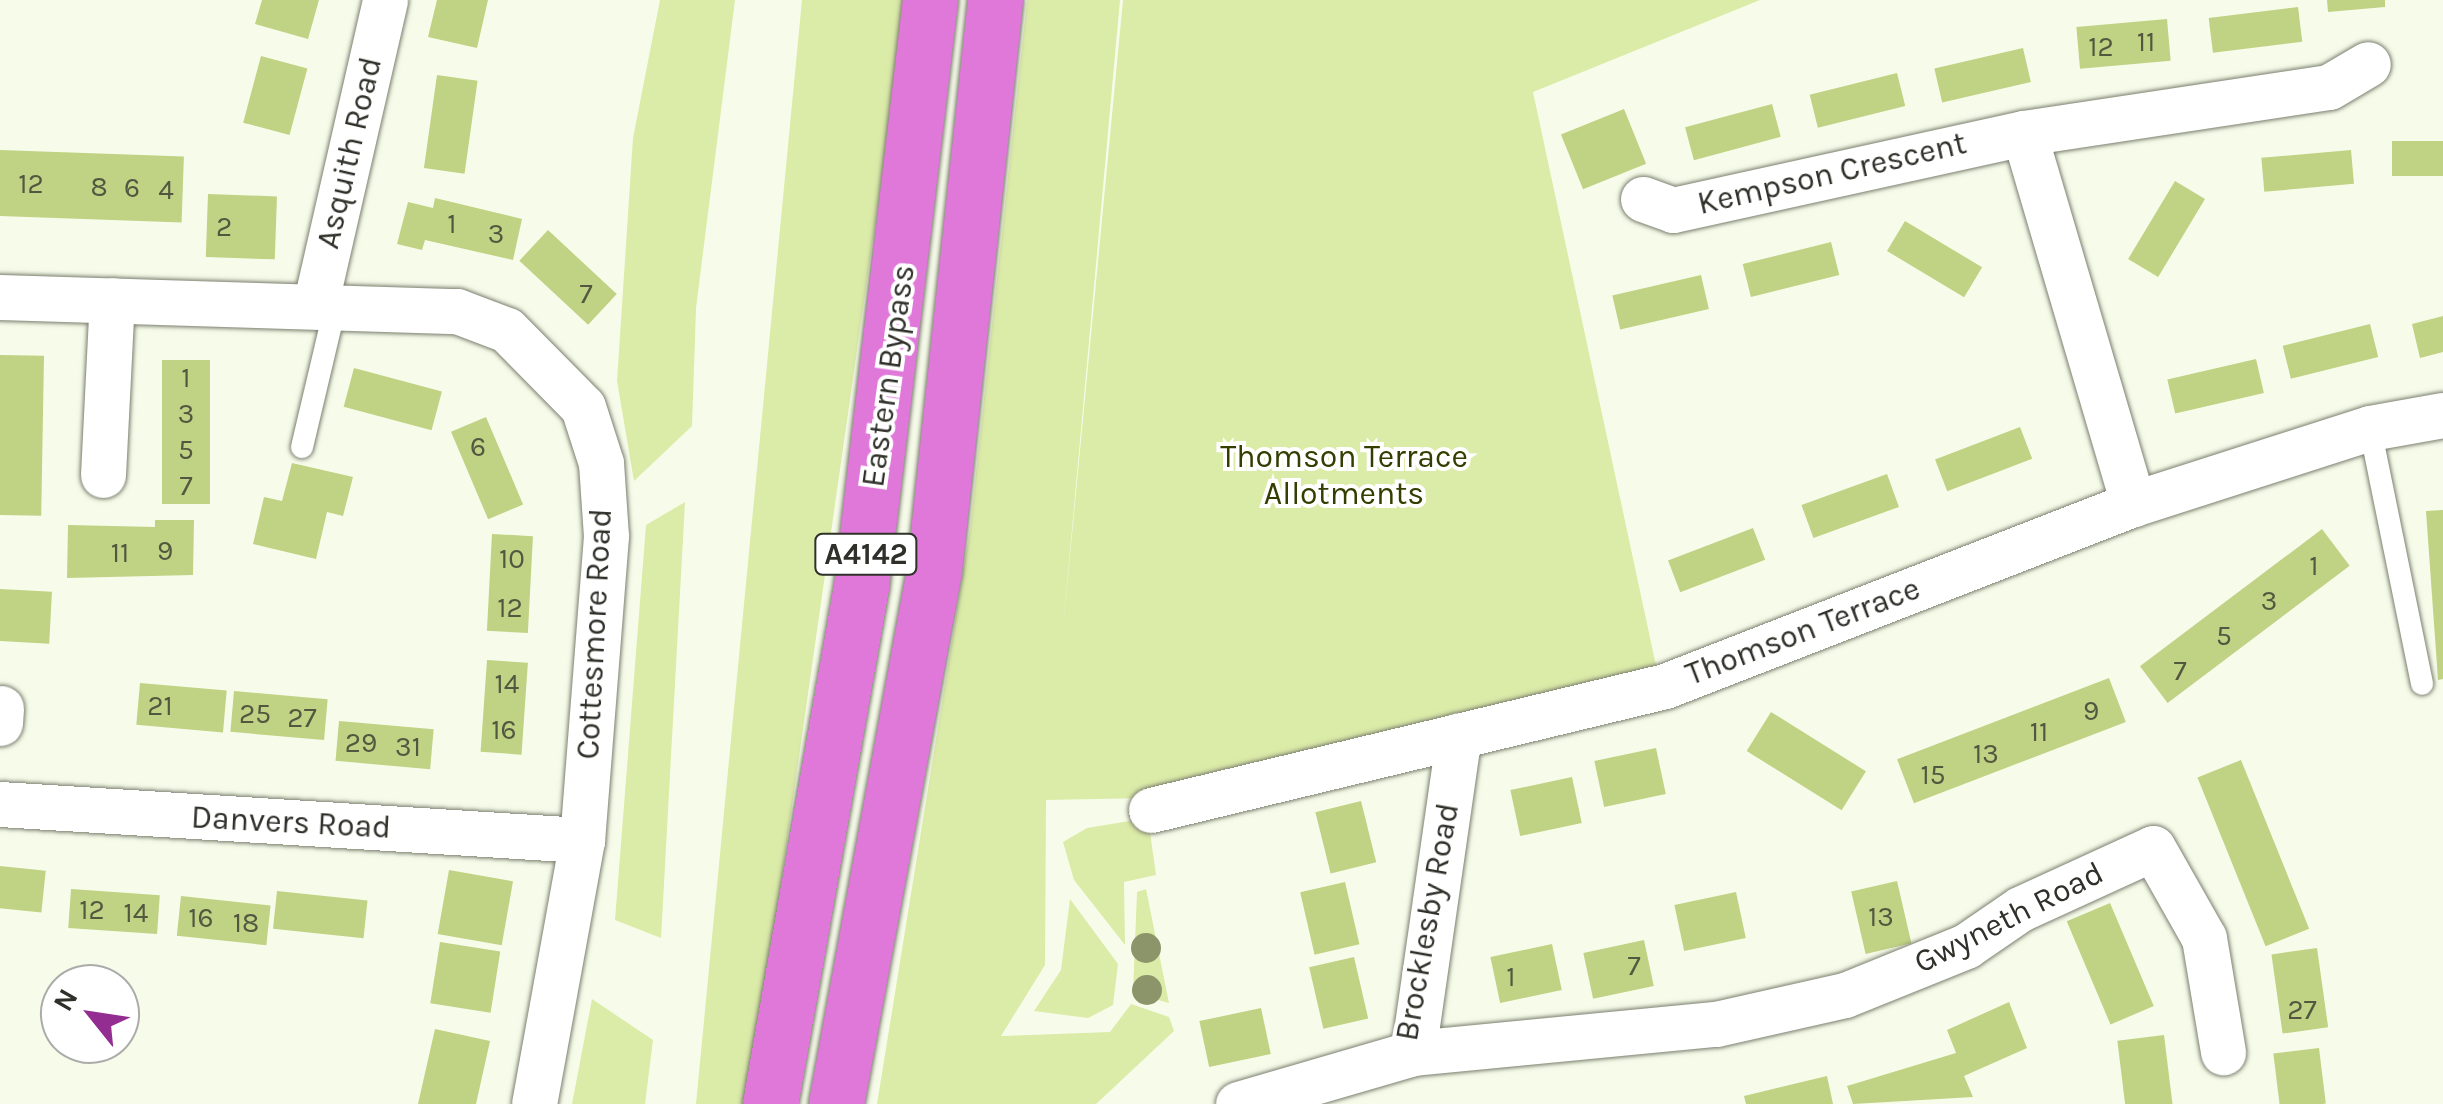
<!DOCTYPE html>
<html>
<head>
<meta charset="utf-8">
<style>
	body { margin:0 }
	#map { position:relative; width:2443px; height:1104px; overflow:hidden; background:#f7fcea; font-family:Karla,sans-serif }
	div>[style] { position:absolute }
	.green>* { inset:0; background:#dbeba8 }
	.building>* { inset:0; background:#c0d283; transform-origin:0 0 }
	.roads { filter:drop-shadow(0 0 2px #7b7f6f) drop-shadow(0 0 2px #7b7f6f) }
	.lane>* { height:22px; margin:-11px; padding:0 11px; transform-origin:11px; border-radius:11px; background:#fff }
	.street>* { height:45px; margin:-22.5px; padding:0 22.5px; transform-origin:22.5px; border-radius:22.5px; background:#fff }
	.highway>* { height:55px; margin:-27.5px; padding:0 27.5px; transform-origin:27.5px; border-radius:27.5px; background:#e078da }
	.trees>* { width:30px; height:30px; margin:-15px; border-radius:50%; background:#8c9469 }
	span { translate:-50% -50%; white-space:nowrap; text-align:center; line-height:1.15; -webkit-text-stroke:8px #fff; paint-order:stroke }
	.number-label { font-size:28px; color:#525840 }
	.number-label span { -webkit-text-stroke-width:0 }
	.shield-label span { padding:2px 8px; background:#fff; border:2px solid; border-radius:8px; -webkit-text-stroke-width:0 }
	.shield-label { font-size:30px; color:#2e3029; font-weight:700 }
	.street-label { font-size:32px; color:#2e3029 }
	.park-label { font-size:32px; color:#343e00 }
	.north { position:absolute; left:40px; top:964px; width:100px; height:100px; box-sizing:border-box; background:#fff; border:2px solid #abaca9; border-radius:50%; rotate:300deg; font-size:28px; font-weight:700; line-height:40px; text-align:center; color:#2e3029 }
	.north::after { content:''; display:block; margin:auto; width:35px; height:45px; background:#942d91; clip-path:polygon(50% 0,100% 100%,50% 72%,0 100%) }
</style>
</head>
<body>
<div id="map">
	<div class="green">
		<div style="clip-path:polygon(660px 0,735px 0,696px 308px,692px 426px,634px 481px,617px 381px,633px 138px)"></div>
		<div style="clip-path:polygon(802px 0,907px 0,765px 995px,744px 1104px,696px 1104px)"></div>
		<div style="clip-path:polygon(1027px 0,1120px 0,1062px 639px,1123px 0,1760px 0,1533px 92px,1658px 675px,1147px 798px,1046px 800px,1045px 965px,1001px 1036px,1110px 1032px,1131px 1004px,1169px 1017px,1174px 1031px,1096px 1104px,877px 1104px,970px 529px)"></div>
		<div style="clip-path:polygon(685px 502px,661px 938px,615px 920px,646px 525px)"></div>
		<div style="clip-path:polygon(1148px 818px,1156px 875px,1124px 882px,1125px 945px,1074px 880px,1063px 842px,1087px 828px)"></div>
		<div style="clip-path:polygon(1146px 889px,1169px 1003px,1133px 993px,1137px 892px)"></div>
		<div style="clip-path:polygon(1070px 899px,1118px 964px,1113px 1005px,1088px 1018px,1034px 1011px,1061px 970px)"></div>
		<div style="clip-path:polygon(592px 999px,653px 1040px,645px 1104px,572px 1104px)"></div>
	</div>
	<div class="building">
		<div style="clip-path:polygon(262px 0,319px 0,308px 39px,255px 24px)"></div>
		<div style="clip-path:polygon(488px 0,477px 48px,428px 37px,437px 0)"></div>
		<div style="clip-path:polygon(2327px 0,2385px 0,2385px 7px,2328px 12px)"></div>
		<div style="left:2298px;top:7px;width:35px;height:90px;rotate:83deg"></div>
		<div style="left:2167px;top:19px;width:42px;height:91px;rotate:85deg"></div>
		<div style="left:2023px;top:48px;width:35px;height:91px;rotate:77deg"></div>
		<div style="left:261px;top:56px;width:48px;height:69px;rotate:15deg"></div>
		<div style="left:1897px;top:73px;width:34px;height:90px;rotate:76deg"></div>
		<div style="left:437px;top:75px;width:41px;height:94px;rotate:8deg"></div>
		<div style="left:1772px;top:104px;width:34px;height:90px;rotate:75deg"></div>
		<div style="left:1624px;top:109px;width:59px;height:68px;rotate:68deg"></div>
		<div style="left:2443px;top:141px;width:35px;height:51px;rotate:90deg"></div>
		<div style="left:0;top:150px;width:184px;height:66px;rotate:2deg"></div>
		<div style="left:2351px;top:150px;width:34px;height:90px;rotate:85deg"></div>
		<div style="left:2175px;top:181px;width:35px;height:91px;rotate:31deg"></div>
		<div style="left:208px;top:194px;width:69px;height:63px;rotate:2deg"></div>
		<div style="clip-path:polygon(435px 198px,522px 219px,513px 260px,425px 240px,422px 250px,397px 244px,408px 202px,433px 208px)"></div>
		<div style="left:1905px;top:221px;width:90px;height:35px;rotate:31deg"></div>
		<div style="left:548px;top:230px;width:94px;height:42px;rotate:43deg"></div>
		<div style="left:1831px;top:242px;width:34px;height:91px;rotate:76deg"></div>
		<div style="left:1701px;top:275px;width:35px;height:91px;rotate:77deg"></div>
		<div style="clip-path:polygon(2443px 316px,2443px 352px,2420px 358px,2412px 324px)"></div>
		<div style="left:2370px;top:324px;width:34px;height:90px;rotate:76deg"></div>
		<div style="left:0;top:355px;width:44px;height:160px;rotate:1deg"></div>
		<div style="left:2256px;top:359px;width:35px;height:91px;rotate:77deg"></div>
		<div style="left:162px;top:360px;width:48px;height:144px"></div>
		<div style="left:354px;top:368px;width:91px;height:40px;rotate:15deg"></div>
		<div style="left:486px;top:417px;width:95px;height:38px;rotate:67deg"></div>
		<div style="left:2020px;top:427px;width:34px;height:91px;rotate:69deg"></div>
		<div style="clip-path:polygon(292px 463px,353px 477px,343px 516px,327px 512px,316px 559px,253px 544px,264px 497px,282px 501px)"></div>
		<div style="left:1887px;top:474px;width:35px;height:91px;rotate:70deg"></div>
		<div style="clip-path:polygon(2443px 510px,2443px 679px,2438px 680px,2426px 511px)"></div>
		<div style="clip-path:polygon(155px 520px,194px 520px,193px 575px,67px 578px,68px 525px,155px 527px)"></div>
		<div style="left:1753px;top:528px;width:34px;height:91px;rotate:69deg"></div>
		<div style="left:2322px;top:529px;width:46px;height:228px;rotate:53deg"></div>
		<div style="left:492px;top:534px;width:41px;height:97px;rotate:3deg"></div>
		<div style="left:0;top:589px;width:52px;height:52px;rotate:3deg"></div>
		<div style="left:487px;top:660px;width:41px;height:92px;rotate:4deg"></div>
		<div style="left:2109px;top:678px;width:47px;height:227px;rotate:69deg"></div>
		<div style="left:140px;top:683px;width:87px;height:42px;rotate:5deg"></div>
		<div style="left:234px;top:691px;width:94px;height:41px;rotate:5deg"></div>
		<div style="left:1771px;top:712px;width:112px;height:46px;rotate:32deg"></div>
		<div style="left:339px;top:721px;width:95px;height:40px;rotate:5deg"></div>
		<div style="left:1656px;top:748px;width:47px;height:63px;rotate:78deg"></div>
		<div style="left:2241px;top:760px;width:182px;height:47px;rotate:68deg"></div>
		<div style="left:1572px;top:777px;width:47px;height:63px;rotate:78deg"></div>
		<div style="left:1361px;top:801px;width:63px;height:47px;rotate:76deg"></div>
		<div style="left:0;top:866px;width:46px;height:42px;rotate:6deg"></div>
		<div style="left:449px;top:870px;width:65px;height:65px;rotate:10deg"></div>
		<div style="left:1897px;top:881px;width:64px;height:47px;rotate:77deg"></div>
		<div style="left:1345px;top:882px;width:64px;height:46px;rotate:77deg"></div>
		<div style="left:71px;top:889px;width:89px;height:39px;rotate:4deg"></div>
		<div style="left:277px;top:891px;width:91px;height:38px;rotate:6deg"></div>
		<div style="left:1736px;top:892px;width:47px;height:63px;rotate:78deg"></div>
		<div style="left:181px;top:896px;width:90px;height:40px;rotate:6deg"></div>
		<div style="left:2110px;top:903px;width:112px;height:47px;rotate:67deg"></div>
		<div style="left:1644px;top:940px;width:47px;height:62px;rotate:78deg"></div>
		<div style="left:440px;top:942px;width:61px;height:62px;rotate:9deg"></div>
		<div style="left:1552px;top:944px;width:47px;height:63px;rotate:78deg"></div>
		<div style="left:2317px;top:948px;width:80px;height:46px;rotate:82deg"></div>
		<div style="left:1354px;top:957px;width:63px;height:46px;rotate:77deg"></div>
		<div style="clip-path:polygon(2009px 1002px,2027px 1048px,1964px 1076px,1973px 1097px,1853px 1104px,1847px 1086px,1956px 1053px,1947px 1030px)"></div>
		<div style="left:1261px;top:1008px;width:47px;height:63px;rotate:78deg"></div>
		<div style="clip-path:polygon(435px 1029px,490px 1041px,476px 1104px,418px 1104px)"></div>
		<div style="left:2164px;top:1035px;width:70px;height:47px;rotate:83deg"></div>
		<div style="left:2319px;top:1048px;width:56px;height:46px;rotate:83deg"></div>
		<div style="clip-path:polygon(1827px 1076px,1833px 1104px,1746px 1104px,1744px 1096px)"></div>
	</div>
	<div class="roads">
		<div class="lane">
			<div style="left:2370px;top:428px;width:261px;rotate:78.5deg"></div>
			<div style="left:302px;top:447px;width:144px;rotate:-76.7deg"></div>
		</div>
		<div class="street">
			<div style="left:2024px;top:133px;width:308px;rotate:-8.6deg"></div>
			<div style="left:2329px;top:87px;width:45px;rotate:-30.5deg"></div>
			<div style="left:1643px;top:199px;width:32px;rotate:20deg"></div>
			<div style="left:1673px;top:210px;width:359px;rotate:-12.4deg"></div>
			<div style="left:2024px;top:133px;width:387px;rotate:73.6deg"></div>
			<div style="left:0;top:297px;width:457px;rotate:1.8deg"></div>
			<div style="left:457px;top:311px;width:53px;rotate:20.8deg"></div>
			<div style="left:507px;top:330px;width:108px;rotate:45.4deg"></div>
			<div style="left:583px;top:407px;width:59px;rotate:72.2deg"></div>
			<div style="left:601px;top:463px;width:73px;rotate:86.1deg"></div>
			<div style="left:606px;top:536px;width:305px;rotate:94.5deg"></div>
			<div style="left:582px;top:840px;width:268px;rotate:100.3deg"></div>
			<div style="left:315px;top:306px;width:314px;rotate:-77.1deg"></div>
			<div style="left:103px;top:475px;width:175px;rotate:-87.1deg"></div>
			<div style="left:0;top:723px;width:15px;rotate:-86deg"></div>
			<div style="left:0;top:804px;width:583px;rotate:3.54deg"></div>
			<div style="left:1151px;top:810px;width:529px;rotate:-13.56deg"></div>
			<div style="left:1665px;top:686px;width:502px;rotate:-21.25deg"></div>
			<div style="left:2133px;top:504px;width:249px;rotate:-17.8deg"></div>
			<div style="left:2370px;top:428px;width:74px;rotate:-10.1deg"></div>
			<div style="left:1413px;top:1053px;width:304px;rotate:-5.5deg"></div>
			<div style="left:1716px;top:1024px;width:132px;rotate:-12.7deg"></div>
			<div style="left:1845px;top:995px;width:131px;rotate:-22deg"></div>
			<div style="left:1966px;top:946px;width:65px;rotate:-34.4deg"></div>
			<div style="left:2020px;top:909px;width:146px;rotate:-24.6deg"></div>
			<div style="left:2153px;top:848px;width:103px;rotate:60.5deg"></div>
			<div style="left:2204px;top:938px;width:116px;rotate:80.5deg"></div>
			<div style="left:1238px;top:1104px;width:182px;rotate:-16.2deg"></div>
			<div style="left:1413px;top:1053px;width:321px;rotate:-81.8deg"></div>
		</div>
		<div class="highway">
			<div style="left:770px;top:1104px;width:525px;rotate:-80.02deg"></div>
			<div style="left:861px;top:587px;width:591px;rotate:-83.3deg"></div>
			<div style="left:836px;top:1104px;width:543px;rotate:-79.6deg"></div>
			<div style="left:934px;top:570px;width:573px;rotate:-83.89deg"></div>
		</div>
	</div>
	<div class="trees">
		<div style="left:1146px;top:948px"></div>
		<div style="left:1147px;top:990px"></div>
	</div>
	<div class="number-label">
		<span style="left:2146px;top:42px">11</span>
		<span style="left:2101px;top:47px">12</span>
		<span style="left:31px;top:184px">12</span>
		<span style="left:99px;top:187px">8</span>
		<span style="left:132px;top:188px">6</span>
		<span style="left:166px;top:190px">4</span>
		<span style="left:452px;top:224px">1</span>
		<span style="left:224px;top:227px">2</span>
		<span style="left:496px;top:234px">3</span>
		<span style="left:586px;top:294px">7</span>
		<span style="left:186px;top:378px">1</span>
		<span style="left:186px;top:414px">3</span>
		<span style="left:478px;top:447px">6</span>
		<span style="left:186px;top:450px">5</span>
		<span style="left:186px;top:486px">7</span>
		<span style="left:165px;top:551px">9</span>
		<span style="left:120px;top:553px">11</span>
		<span style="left:512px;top:559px">10</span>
		<span style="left:2314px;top:566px">1</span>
		<span style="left:2269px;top:601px">3</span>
		<span style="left:510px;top:608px">12</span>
		<span style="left:2224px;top:636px">5</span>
		<span style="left:2180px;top:671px">7</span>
		<span style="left:507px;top:684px">14</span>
		<span style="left:160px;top:706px">21</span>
		<span style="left:2091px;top:711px">9</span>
		<span style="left:255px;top:714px">25</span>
		<span style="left:302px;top:718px">27</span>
		<span style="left:504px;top:730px">16</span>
		<span style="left:2039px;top:732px">11</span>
		<span style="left:361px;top:743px">29</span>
		<span style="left:408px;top:747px">31</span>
		<span style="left:1986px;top:754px">13</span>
		<span style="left:1933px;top:775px">15</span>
		<span style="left:92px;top:910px">12</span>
		<span style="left:136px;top:913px">14</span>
		<span style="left:1881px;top:917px">13</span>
		<span style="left:201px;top:918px">16</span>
		<span style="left:246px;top:923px">18</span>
		<span style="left:1634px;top:966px">7</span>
		<span style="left:1511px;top:977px">1</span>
		<span style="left:2302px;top:1010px">27</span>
	</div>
	<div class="shield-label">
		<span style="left:866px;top:554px">A4142</span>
	</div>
	<div class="street-label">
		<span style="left:350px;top:153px;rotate:-77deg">Asquith Road</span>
		<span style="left:1832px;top:174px;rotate:-13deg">Kempson Crescent</span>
		<span style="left:889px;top:376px;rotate:-82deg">Eastern Bypass</span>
		<span style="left:1803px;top:632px;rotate:-21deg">Thomson Terrace</span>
		<span style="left:595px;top:634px;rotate:-87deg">Cottesmore Road</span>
		<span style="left:291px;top:823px;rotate:3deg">Danvers Road</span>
		<span style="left:2009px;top:918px;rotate:-27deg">Gwyneth Road</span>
		<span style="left:1428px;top:922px;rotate:-80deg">Brocklesby Road</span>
	</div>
	<div class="park-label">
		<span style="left:1344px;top:476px">Thomson Terrace<br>Allotments</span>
	</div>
	<div class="north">N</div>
</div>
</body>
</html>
